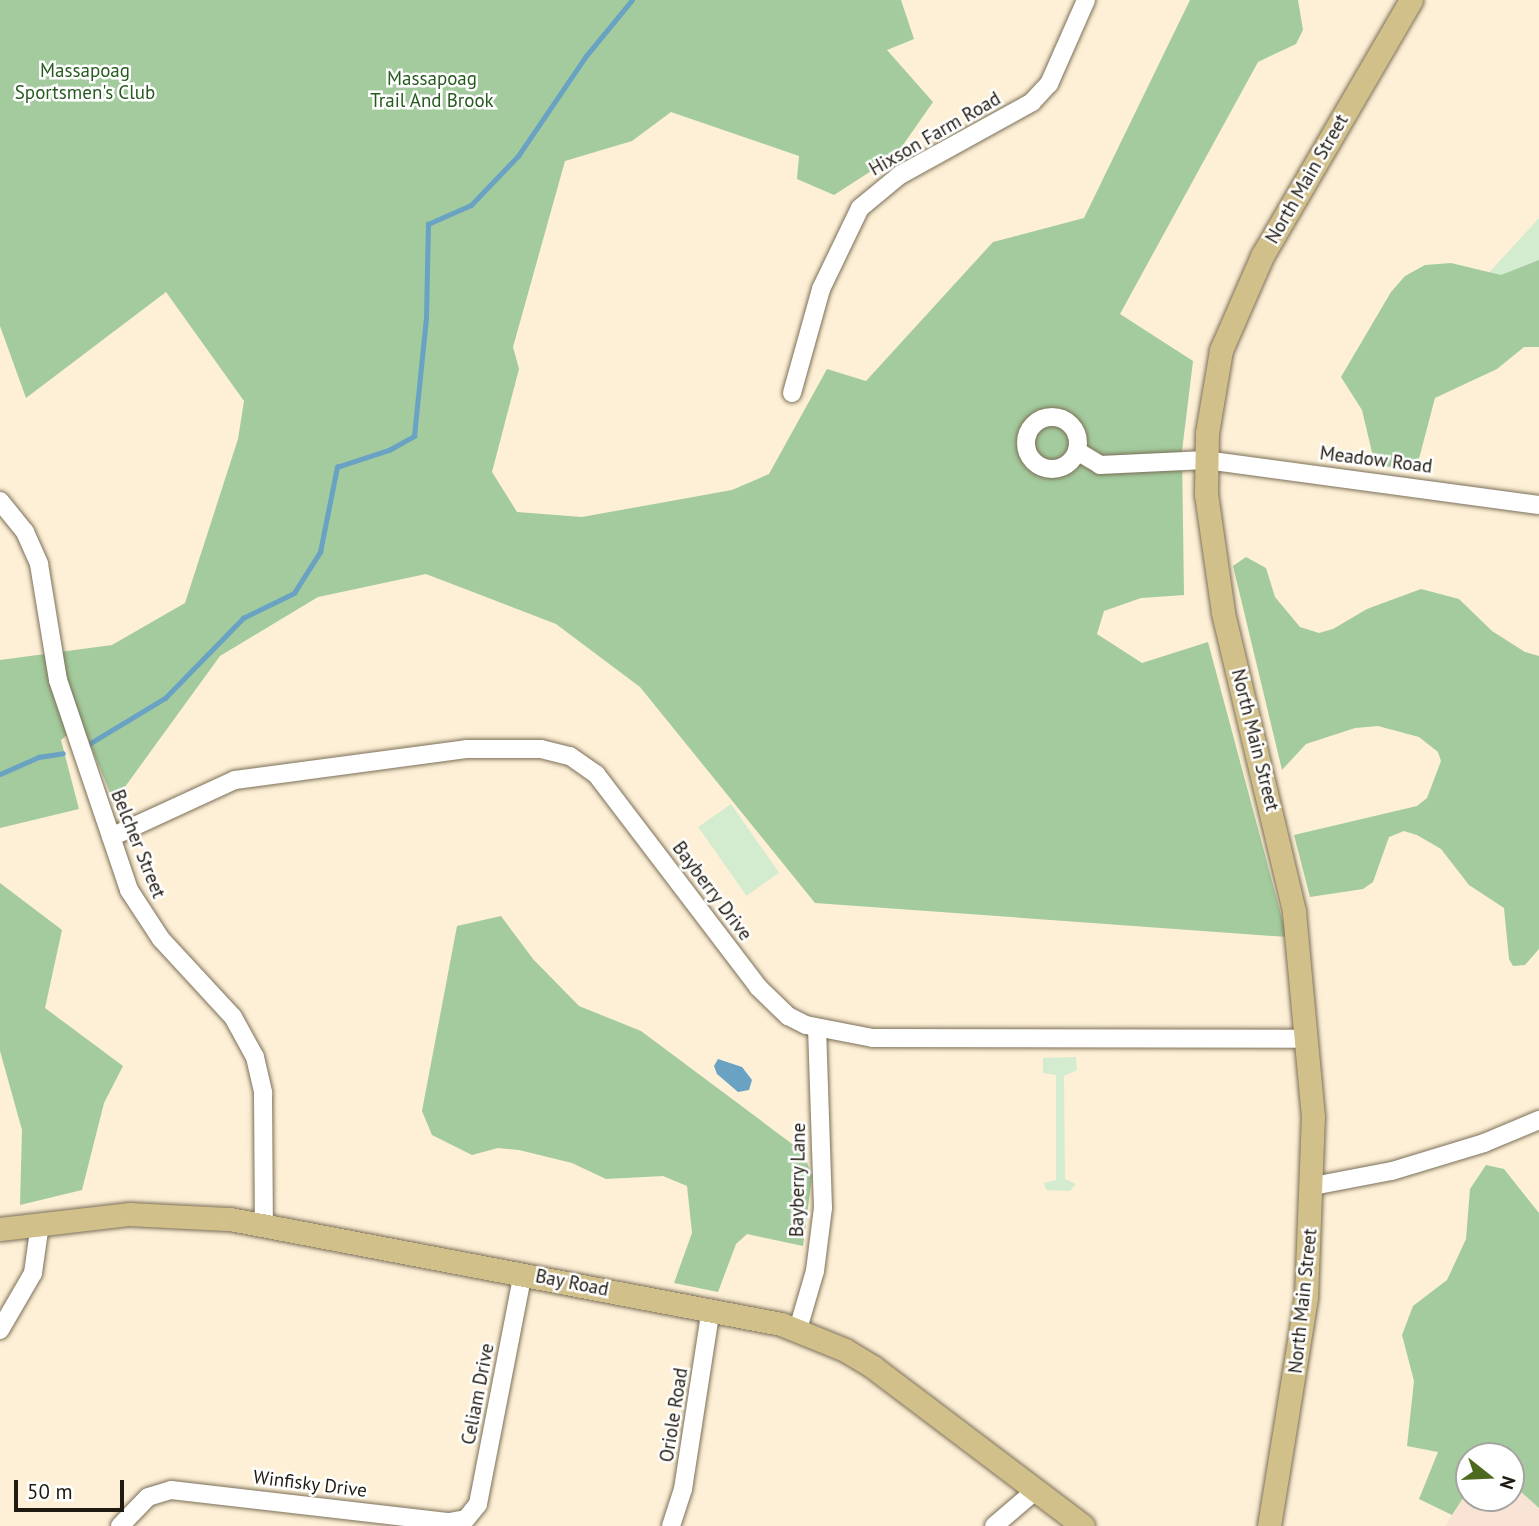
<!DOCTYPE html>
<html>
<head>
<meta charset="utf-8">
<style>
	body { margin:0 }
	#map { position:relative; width:1539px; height:1526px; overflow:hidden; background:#fdf0d6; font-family:"PT Sans",sans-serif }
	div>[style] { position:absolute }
	.commercial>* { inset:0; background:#f8e3d4 }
	.green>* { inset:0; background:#d3eccf; transform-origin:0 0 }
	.forest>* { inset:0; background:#a3cb9d }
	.water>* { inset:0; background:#69a2c3 }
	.stream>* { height:4.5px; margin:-2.25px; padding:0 2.25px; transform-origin:2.25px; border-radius:2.25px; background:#69a2c3 }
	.roads { filter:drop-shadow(0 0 2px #7b6f58) drop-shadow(0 0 2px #7b6f58) }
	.minor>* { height:18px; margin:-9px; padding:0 9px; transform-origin:9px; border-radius:9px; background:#fff }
	.minor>.ring { margin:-9px; padding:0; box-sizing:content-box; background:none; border:18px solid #fff; border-radius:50% }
	.major>* { height:23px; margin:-11.5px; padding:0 11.5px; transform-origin:11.5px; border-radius:11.5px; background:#d2c08b }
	span { translate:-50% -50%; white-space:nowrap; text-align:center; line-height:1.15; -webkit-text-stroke:5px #fff; paint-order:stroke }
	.park-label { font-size:19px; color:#265a1e }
	.street-label { font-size:19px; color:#201b12 }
	.north { position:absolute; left:1455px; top:1442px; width:70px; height:70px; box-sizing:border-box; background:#fff; border:2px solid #a6a4a0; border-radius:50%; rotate:108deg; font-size:19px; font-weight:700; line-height:28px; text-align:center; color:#201b12 }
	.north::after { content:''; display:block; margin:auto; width:24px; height:32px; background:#4e6a1e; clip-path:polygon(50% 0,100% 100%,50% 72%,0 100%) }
	.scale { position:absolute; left:14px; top:1480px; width:110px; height:32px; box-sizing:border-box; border:4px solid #201b12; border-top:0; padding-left:9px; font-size:21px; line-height:24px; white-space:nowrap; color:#201b12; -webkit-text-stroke:5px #fff; paint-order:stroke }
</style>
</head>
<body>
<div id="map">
	<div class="commercial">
		<div style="clip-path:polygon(1511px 1483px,1539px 1508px,1539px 1526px,1445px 1526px,1469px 1489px,1469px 1498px,1511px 1498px)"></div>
	</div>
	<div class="green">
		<div style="clip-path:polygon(1539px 218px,1539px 282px,1485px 277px)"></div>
		<div style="left:731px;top:804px;width:84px;height:40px;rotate:55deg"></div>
		<div style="clip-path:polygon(1076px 1057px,1077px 1070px,1064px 1076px,1065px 1179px,1076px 1184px,1070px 1191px,1046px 1190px,1044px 1183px,1056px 1180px,1056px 1075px,1043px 1073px,1043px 1058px)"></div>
	</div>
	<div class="forest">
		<div style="clip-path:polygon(0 0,901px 0,914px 39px,887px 50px,933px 102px,896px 155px,834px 195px,797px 179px,799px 156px,671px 112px,632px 141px,565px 161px,513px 347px,519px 369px,492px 472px,517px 512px,582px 517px,732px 490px,769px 474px,827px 369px,866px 381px,993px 242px,1084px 218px,1190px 0,1298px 0,1303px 30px,1296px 44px,1258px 62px,1120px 314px,1193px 361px,1182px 451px,1184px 595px,1141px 598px,1104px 611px,1097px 634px,1142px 663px,1208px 642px,1287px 937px,815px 903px,640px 687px,556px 624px,426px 574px,318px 597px,220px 656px,114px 802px,81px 723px,61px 740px,79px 809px,0 828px,0 660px,112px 645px,185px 603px,238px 439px,244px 401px,166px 292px,26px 398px,0 326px)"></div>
		<div style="clip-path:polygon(1539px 260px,1539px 347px,1524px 347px,1497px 369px,1435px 398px,1416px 470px,1375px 465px,1362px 410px,1341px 377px,1391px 292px,1405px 276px,1425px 265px,1451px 263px,1501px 275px)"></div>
		<div style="clip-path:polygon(1246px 557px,1266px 568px,1275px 597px,1300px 627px,1319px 633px,1333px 629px,1367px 609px,1421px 589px,1459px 599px,1492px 631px,1525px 652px,1539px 656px,1539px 949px,1525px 965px,1513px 966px,1509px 959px,1504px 908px,1469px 885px,1441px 849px,1417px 835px,1404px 831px,1389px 837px,1373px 882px,1363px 889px,1310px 897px,1294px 835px,1417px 806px,1427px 798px,1441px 761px,1438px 752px,1419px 737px,1378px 726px,1355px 728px,1306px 744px,1282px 770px,1233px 566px)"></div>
		<div style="clip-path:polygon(0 883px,62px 930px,45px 1008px,123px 1066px,104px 1103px,82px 1190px,20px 1205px,22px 1130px,0 1051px)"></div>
		<div style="clip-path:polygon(501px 916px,533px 959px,579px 1006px,641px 1031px,803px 1152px,812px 1176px,803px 1246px,747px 1234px,736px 1244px,718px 1292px,674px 1283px,692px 1233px,687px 1186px,663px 1176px,606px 1179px,572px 1163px,519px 1150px,498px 1148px,472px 1155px,432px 1135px,422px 1111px,457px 926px)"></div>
		<div style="clip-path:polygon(1486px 1165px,1504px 1169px,1539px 1213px,1539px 1508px,1511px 1483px,1511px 1456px,1469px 1456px,1469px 1489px,1452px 1515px,1419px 1499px,1438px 1452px,1407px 1446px,1414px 1381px,1402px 1335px,1413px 1306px,1447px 1280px,1466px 1239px,1470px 1189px)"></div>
	</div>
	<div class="water">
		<div style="clip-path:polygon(718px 1059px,742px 1067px,752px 1080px,749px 1090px,738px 1092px,717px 1074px,714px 1066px)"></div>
	</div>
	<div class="stream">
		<div style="left:89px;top:744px;width:89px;rotate:-31.2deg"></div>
		<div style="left:165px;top:698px;width:112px;rotate:-45.7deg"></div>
		<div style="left:243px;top:618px;width:57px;rotate:-26.1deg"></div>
		<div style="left:294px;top:593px;width:49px;rotate:-57.6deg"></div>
		<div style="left:320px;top:552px;width:87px;rotate:-78.7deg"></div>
		<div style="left:337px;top:467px;width:55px;rotate:-18.1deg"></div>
		<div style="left:389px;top:450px;width:29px;rotate:-29deg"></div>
		<div style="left:414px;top:436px;width:119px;rotate:-84.2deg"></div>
		<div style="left:426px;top:318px;width:94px;rotate:-88.8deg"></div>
		<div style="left:428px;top:224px;width:47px;rotate:-23.8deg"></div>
		<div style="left:471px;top:205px;width:68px;rotate:-46.2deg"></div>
		<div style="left:518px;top:156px;width:121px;rotate:-55.8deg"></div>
		<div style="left:586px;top:56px;width:72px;rotate:-50.6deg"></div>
		<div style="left:0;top:774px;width:43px;rotate:-23.6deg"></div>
		<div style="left:39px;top:757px;width:24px;rotate:-9deg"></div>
	</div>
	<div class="roads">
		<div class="minor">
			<div style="left:792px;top:393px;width:108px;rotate:-74.4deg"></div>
			<div style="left:821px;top:289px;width:90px;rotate:-64.3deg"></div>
			<div style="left:860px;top:208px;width:52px;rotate:-39.5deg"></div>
			<div style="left:900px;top:175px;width:151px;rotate:-28.9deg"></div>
			<div style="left:1032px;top:102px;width:25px;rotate:-47deg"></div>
			<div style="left:1049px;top:84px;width:92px;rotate:-66.2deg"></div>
			<div class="ring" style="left:1026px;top:417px;width:34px;height:34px"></div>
			<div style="left:1077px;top:451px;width:27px;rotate:31deg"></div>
			<div style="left:1100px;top:465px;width:106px;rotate:-2.7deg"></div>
			<div style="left:1206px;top:460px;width:336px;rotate:7.7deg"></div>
			<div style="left:0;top:501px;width:40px;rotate:51deg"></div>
			<div style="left:25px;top:532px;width:35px;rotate:66deg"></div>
			<div style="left:39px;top:564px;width:118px;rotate:80.7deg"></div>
			<div style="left:58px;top:680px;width:222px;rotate:71.3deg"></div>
			<div style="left:129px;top:890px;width:59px;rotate:56.9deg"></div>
			<div style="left:161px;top:939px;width:106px;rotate:47.3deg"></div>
			<div style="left:233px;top:1017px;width:46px;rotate:61.2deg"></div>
			<div style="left:255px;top:1057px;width:37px;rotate:77deg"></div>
			<div style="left:263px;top:1093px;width:130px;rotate:89.6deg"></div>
			<div style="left:111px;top:837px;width:136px;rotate:-24.7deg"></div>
			<div style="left:235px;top:780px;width:233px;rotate:-7.6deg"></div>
			<div style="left:466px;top:749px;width:75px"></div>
			<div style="left:541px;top:749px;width:30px;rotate:14deg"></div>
			<div style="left:570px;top:756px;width:32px;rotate:35deg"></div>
			<div style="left:596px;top:774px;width:268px;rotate:52.7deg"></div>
			<div style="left:758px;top:987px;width:42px;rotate:44deg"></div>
			<div style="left:788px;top:1016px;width:20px;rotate:27deg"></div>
			<div style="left:806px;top:1025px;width:68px;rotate:11deg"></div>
			<div style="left:873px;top:1038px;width:435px;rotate:0.1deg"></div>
			<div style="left:1313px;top:1186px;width:80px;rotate:-10.8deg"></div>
			<div style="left:1392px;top:1171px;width:96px;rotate:-16.9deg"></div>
			<div style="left:1484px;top:1143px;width:60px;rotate:-22.7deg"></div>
			<div style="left:798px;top:1329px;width:60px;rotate:-73.7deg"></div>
			<div style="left:815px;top:1271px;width:64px;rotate:-82.8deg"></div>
			<div style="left:823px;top:1208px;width:180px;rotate:-91.9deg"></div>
			<div style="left:0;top:1330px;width:66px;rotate:-59.9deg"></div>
			<div style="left:33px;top:1273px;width:49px;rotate:-81.9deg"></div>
			<div style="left:120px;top:1526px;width:40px;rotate:-46deg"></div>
			<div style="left:148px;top:1497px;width:24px;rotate:-17deg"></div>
			<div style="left:171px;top:1490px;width:280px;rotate:6.6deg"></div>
			<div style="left:449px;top:1522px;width:17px;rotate:-10deg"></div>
			<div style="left:466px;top:1519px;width:19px;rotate:-51deg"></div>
			<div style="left:478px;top:1504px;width:235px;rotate:-79deg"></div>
			<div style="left:671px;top:1526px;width:39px;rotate:-72deg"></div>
			<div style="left:683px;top:1489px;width:182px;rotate:-81.2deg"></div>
			<div style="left:994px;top:1526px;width:55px;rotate:-40.6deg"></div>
		</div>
		<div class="major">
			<div style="left:0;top:1229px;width:131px;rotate:-6.6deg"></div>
			<div style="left:130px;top:1214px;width:100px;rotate:2.9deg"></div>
			<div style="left:230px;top:1219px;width:561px;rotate:10.79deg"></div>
			<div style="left:781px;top:1324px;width:69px;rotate:22.1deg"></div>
			<div style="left:845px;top:1350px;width:33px;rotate:31deg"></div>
			<div style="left:873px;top:1367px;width:263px;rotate:37.1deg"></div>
			<div style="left:1269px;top:1526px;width:232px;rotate:-80.8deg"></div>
			<div style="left:1306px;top:1297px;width:180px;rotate:-87.8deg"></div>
			<div style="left:1313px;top:1117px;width:207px;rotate:-95.3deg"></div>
			<div style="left:1294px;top:911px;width:307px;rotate:-103.4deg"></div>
			<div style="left:1223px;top:612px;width:119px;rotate:-98.2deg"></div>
			<div style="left:1206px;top:494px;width:61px;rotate:-89.1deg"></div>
			<div style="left:1207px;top:433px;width:84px;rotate:-80.4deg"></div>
			<div style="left:1221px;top:350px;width:103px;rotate:-66.4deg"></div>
			<div style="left:1262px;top:256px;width:296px;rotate:-59.8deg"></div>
		</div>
	</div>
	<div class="park-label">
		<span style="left:85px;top:82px">Massapoag<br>Sportsmen's Club</span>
		<span style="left:432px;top:90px">Massapoag<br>Trail And Brook</span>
	</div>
	<div class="street-label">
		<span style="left:935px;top:134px;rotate:-30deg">Hixson Farm Road</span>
		<span style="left:1307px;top:179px;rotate:-60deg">North Main Street</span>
		<span style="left:1376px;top:460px;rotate:7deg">Meadow Road</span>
		<span style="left:1255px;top:740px;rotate:76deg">North Main Street</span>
		<span style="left:138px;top:844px;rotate:68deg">Belcher Street</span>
		<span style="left:712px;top:891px;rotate:53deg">Bayberry Drive</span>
		<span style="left:798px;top:1180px;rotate:-89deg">Bayberry Lane</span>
		<span style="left:572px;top:1283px;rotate:11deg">Bay Road</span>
		<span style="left:1303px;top:1301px;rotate:-84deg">North Main Street</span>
		<span style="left:478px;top:1394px;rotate:-79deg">Celiam Drive</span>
		<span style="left:674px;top:1415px;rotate:-81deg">Oriole Road</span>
		<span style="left:310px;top:1484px;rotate:7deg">Winfisky Drive</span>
	</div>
	<div class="north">N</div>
	<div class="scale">50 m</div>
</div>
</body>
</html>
